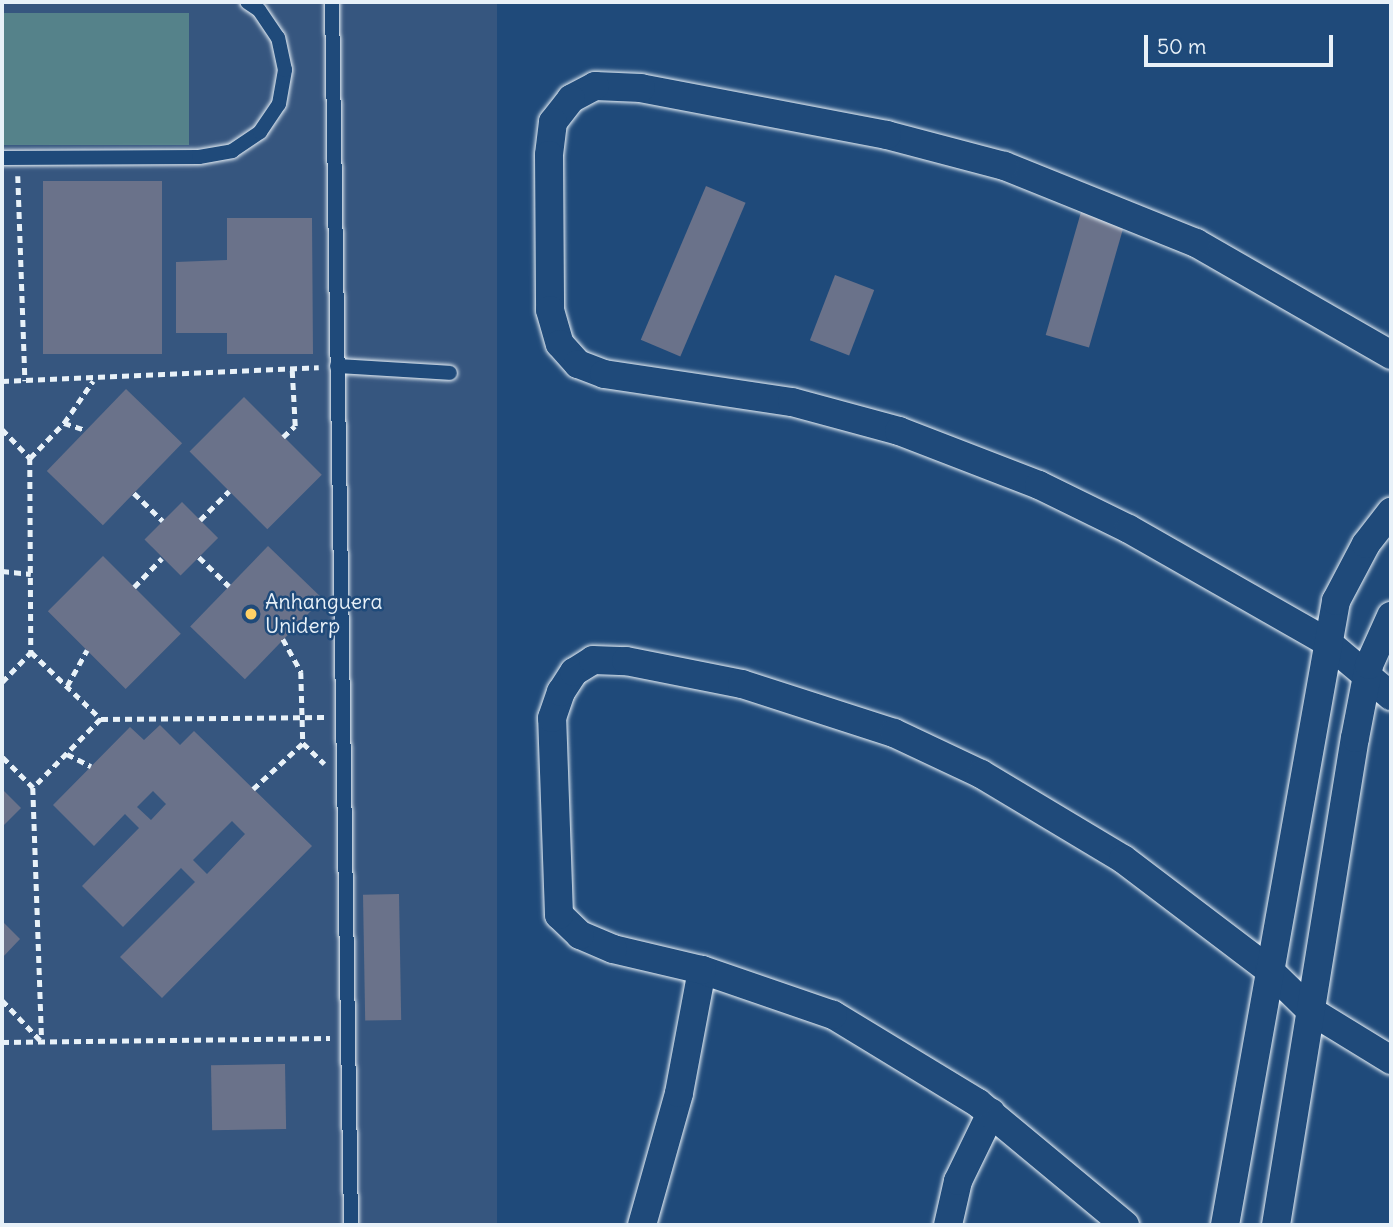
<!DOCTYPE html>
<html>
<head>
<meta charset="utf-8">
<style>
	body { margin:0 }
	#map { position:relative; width:1393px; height:1227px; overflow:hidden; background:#1f4a7a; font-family:Delius,sans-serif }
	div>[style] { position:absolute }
	.built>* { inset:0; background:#36567f; transform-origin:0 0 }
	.green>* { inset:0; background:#55828a; transform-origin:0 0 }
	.building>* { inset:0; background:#6a728a; transform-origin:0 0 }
	.path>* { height:4.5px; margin-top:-2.25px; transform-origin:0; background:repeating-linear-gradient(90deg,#e8f1f8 0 7px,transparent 0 12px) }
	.roads { filter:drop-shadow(0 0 2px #e8f1f8) drop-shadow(0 0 2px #e8f1f8) }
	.lane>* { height:14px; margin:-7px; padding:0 7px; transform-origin:7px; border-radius:7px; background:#1f4a7a }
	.street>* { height:28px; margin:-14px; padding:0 14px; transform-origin:14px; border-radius:14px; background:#1f4a7a }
	.dots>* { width:19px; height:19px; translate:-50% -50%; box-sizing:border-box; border:4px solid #1f4a7a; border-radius:50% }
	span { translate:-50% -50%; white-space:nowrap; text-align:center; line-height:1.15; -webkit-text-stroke:5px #1f4a7a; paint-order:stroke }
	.poi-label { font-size:21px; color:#e8f1f8 }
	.left { translate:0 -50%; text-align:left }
	.frame { position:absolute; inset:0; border:4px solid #e8f1f8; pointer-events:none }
	.scale { position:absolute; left:1144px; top:35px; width:189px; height:32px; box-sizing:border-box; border:4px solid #e8f1f8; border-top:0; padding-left:9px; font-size:21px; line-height:24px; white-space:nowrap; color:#e8f1f8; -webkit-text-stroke:5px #1f4a7a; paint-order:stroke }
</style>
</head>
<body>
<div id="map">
	<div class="built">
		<div style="left:2px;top:2px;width:495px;height:1223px"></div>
	</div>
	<div class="green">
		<div style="left:189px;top:13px;width:132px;height:187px;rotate:90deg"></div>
	</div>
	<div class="building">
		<div style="left:43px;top:181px;width:119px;height:173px"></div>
		<div style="left:706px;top:186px;width:43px;height:167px;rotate:23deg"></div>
		<div style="left:1081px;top:212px;width:45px;height:128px;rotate:16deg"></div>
		<div style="clip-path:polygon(227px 218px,312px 218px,313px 354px,227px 354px,227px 333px,176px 333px,176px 262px,227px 260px)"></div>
		<div style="left:835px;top:275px;width:42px;height:70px;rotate:21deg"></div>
		<div style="left:126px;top:389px;width:78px;height:114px;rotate:44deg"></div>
		<div style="left:244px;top:397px;width:110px;height:77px;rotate:45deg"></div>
		<div style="left:182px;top:502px;width:51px;height:53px;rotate:45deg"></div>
		<div style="left:268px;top:546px;width:76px;height:112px;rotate:44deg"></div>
		<div style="left:103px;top:556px;width:110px;height:78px;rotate:45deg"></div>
		<div style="clip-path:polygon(evenodd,160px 725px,180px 745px,194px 731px,312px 846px,162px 998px,120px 957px,195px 882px,181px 868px,123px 927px,82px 886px,139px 828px,125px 814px,94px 846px,53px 805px,130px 727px,144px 740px,160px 725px,153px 791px,166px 804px,151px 820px,137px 807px,153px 791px,160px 725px,232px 821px,245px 834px,207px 874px,193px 860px,232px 821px)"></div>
		<div style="clip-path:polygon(2px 789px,21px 808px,2px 827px)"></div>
		<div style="left:399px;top:894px;width:126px;height:36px;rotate:89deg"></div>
		<div style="clip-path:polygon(2px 921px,20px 939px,2px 958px)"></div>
		<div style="left:285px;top:1064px;width:65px;height:74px;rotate:89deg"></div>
	</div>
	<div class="path">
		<div style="left:18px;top:176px;width:205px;rotate:88deg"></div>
		<div style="left:2px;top:381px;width:317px;rotate:-2.5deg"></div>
		<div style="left:64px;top:423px;width:23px;rotate:18deg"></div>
		<div style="left:2px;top:429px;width:40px;rotate:46deg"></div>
		<div style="left:30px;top:458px;width:49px;rotate:-45.8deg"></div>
		<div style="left:64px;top:423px;width:51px;rotate:-55.4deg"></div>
		<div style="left:283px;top:437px;width:16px;rotate:-43deg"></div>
		<div style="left:295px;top:426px;width:56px;rotate:-93.1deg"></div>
		<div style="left:30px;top:458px;width:194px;rotate:89.7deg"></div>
		<div style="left:134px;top:493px;width:40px;rotate:44deg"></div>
		<div style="left:200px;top:520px;width:41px;rotate:-45deg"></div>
		<div style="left:199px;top:557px;width:42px;rotate:44deg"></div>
		<div style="left:2px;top:571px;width:29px;rotate:6deg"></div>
		<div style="left:134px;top:587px;width:40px;rotate:-46deg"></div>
		<div style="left:283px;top:639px;width:38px;rotate:61deg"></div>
		<div style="left:301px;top:672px;width:71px;rotate:88.4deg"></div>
		<div style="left:303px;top:743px;width:30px;rotate:44deg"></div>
		<div style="left:2px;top:682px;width:42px;rotate:-46deg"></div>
		<div style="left:31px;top:652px;width:97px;rotate:43.7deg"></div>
		<div style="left:101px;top:719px;width:97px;rotate:134.6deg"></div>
		<div style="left:33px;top:788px;width:44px;rotate:-135deg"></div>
		<div style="left:67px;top:686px;width:41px;rotate:-60.9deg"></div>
		<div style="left:101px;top:719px;width:223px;rotate:-0.5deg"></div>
		<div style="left:67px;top:754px;width:27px;rotate:27deg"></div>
		<div style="left:33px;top:788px;width:254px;rotate:88deg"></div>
		<div style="left:253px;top:789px;width:68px;rotate:-42.6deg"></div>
		<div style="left:2px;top:1000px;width:58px;rotate:46.4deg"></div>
		<div style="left:2px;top:1042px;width:328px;rotate:-0.7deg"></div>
	</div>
	<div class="roads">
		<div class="lane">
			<div style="left:332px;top:2px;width:1223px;rotate:89.11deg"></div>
			<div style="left:2px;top:158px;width:197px;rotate:-0.3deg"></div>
			<div style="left:199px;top:157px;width:34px;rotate:-10deg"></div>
			<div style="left:232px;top:151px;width:34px;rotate:-34deg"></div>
			<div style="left:260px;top:132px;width:34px;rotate:-56deg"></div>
			<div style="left:279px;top:104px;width:35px;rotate:-80deg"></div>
			<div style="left:285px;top:70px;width:33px;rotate:-102deg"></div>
			<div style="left:278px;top:38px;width:34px;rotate:-124deg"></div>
			<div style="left:259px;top:10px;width:14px;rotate:-146deg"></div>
			<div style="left:337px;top:366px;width:113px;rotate:3.5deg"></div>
		</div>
		<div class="street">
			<div style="left:1391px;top:355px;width:225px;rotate:-150.1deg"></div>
			<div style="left:1196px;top:243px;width:207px;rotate:-158.1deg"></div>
			<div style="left:1004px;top:166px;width:121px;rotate:-165.2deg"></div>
			<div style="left:887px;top:135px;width:250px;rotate:-169.2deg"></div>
			<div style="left:641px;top:88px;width:46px;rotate:-177.5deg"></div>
			<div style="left:595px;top:86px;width:27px;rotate:152deg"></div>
			<div style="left:571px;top:99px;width:29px;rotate:128deg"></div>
			<div style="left:553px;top:122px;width:33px;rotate:97deg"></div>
			<div style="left:549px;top:155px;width:155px;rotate:89.6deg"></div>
			<div style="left:550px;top:310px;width:35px;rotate:74deg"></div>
			<div style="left:560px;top:344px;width:27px;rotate:48deg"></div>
			<div style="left:578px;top:364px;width:28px;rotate:21deg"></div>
			<div style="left:604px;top:374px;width:190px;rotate:8.5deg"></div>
			<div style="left:792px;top:402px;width:111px;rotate:15.2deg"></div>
			<div style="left:899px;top:431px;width:150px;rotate:21.1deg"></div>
			<div style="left:1039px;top:485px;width:100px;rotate:26.1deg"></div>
			<div style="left:1129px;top:529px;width:228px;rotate:29.7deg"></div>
			<div style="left:1327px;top:642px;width:84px;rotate:40.2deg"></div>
			<div style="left:642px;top:1225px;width:137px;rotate:-74.3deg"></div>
			<div style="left:679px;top:1093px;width:125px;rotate:-79.4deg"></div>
			<div style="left:948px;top:1225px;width:45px;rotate:-77.2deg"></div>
			<div style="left:958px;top:1181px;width:76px;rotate:-64.1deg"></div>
			<div style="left:1125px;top:1225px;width:191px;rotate:-140.3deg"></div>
			<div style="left:978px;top:1103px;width:170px;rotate:-148.7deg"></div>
			<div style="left:833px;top:1015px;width:139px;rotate:-161deg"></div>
			<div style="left:702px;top:970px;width:91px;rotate:-166.7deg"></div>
			<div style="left:613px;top:949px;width:36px;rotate:-157deg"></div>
			<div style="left:580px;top:935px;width:29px;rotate:-136deg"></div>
			<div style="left:559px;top:915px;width:197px;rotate:-92deg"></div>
			<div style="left:552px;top:718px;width:28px;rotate:-71deg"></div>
			<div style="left:561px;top:692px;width:24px;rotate:-57deg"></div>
			<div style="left:574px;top:672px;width:22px;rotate:-32deg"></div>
			<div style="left:593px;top:660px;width:33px;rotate:2deg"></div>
			<div style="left:626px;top:661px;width:118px;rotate:11.2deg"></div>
			<div style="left:742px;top:684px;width:160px;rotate:17.9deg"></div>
			<div style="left:894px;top:733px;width:96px;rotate:25.2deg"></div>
			<div style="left:981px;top:774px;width:165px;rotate:30.9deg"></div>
			<div style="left:1123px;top:859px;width:183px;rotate:37.2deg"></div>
			<div style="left:1269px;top:970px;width:59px;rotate:44.3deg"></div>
			<div style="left:1311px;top:1011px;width:94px;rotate:31.5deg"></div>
			<div style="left:1225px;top:1225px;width:634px;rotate:-79.91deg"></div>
			<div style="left:1336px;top:601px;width:64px;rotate:-62.2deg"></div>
			<div style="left:1366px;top:544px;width:41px;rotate:-52deg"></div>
			<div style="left:1276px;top:1225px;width:493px;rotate:-80.8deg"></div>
			<div style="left:1355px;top:738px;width:74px;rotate:-79.1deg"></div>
			<div style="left:1369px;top:665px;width:54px;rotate:-65.8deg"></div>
		</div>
	</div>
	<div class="dots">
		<div style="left:251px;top:614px;background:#ffd166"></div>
	</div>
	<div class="poi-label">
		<span class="left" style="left:265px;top:614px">Anhanguera<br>Uniderp</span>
	</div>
	<div class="frame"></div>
	<div class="scale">50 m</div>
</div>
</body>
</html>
